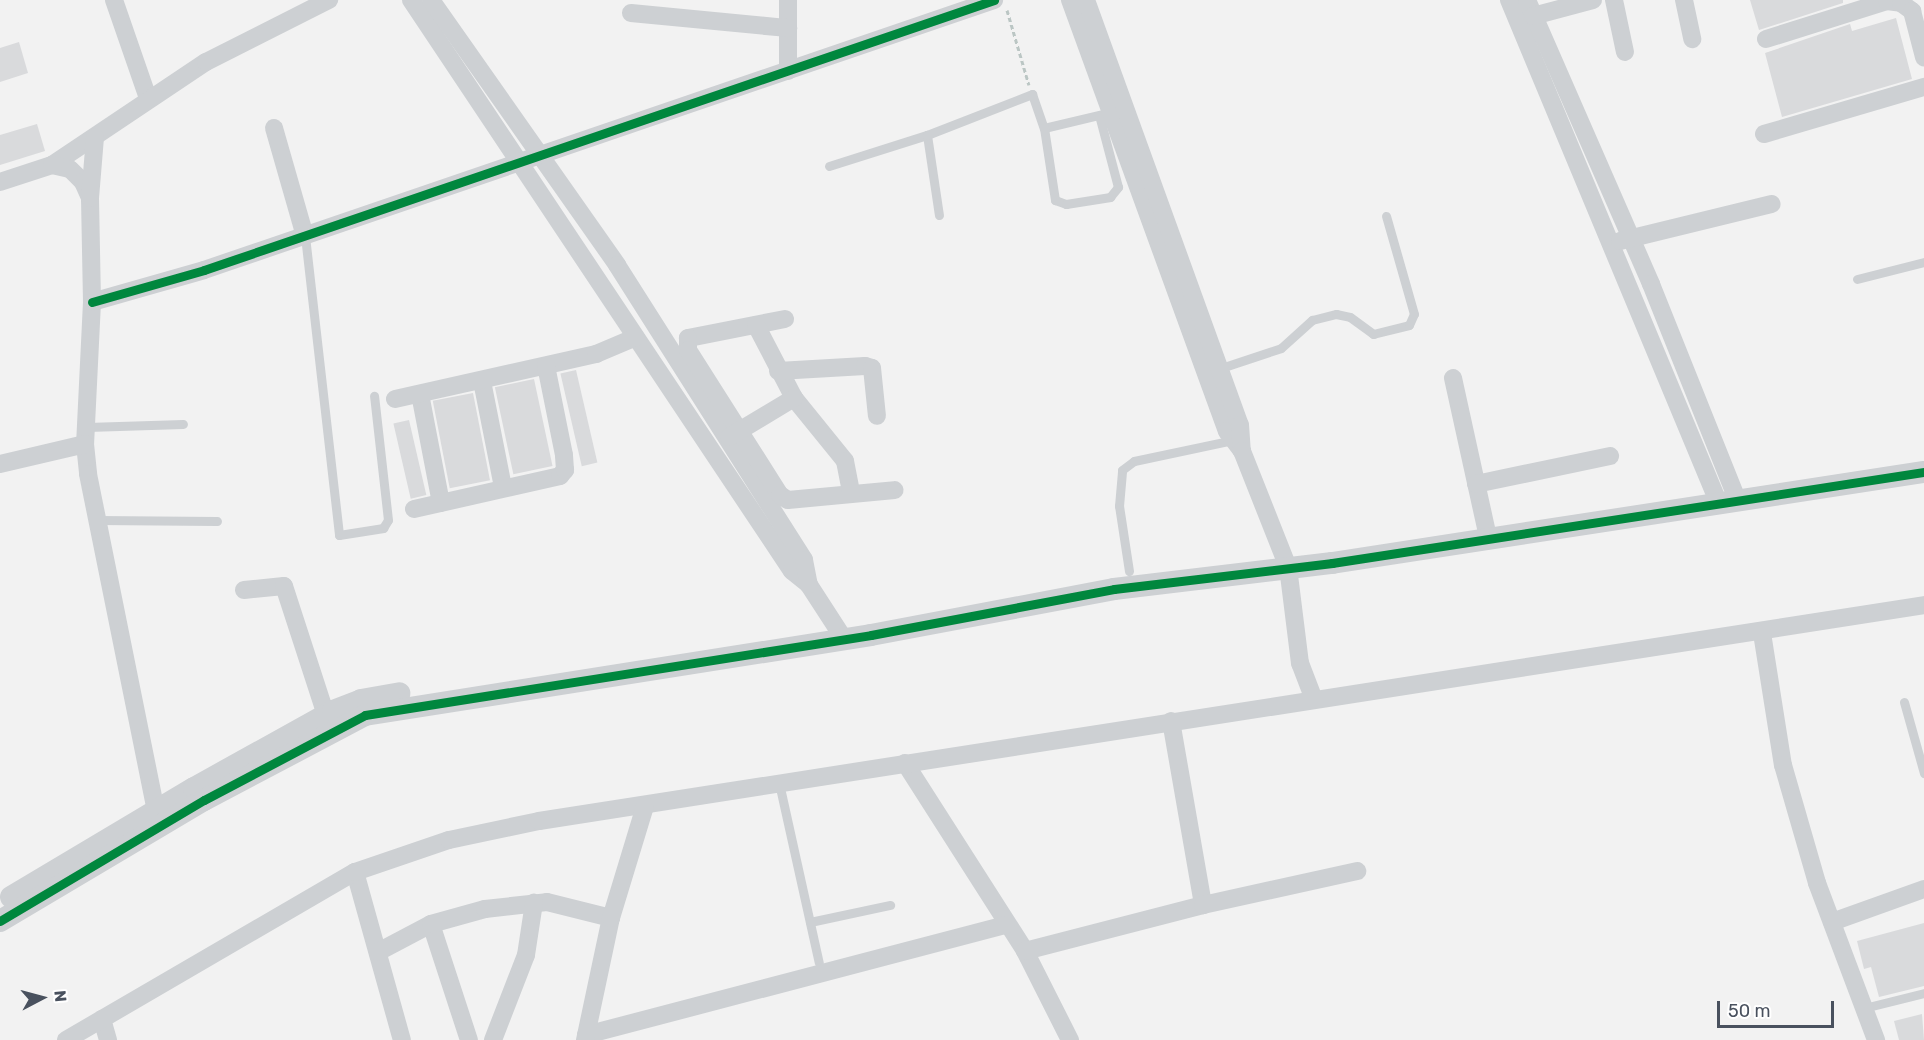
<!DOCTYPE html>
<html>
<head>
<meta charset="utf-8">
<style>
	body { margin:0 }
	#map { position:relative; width:1924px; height:1040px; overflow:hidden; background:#f2f2f2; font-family:Rubik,sans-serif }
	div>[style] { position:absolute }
	.building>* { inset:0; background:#d9dadc; transform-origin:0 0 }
	.path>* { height:3px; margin-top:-1.5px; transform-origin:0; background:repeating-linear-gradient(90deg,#bbc6c4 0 4.5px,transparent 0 7.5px) }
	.service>* { height:9px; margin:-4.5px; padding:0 4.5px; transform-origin:4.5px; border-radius:4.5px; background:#cdd0d3 }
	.minor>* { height:18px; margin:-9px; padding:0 9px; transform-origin:9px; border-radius:9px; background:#cdd0d3 }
	.tertiary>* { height:22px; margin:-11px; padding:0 11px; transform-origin:11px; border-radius:11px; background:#cdd0d3 }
	.cycleway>* { height:9px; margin:-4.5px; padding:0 4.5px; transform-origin:4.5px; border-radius:4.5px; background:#00873e }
	span { translate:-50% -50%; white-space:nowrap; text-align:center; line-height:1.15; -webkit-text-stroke:4.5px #fff; paint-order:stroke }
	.north { position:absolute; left:12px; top:968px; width:60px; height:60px; -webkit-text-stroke:4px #fff; paint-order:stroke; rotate:84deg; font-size:16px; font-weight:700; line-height:24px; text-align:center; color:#49515e }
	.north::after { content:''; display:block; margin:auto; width:21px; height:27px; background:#49515e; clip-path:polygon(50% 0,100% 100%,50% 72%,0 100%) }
	.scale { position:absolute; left:1717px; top:1001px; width:117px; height:27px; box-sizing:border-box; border:3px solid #49515e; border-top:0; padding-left:8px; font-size:18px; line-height:21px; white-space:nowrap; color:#49515e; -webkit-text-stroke:4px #fff; paint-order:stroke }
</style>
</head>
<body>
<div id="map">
	<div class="building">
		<div style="clip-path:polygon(1750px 0,1843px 0,1843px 3px,1759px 30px)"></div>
		<div style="clip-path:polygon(1896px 18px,1912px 79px,1782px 117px,1765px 53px,1850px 24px,1852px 31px)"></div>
		<div style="clip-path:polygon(19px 42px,28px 73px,0 82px,0 48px)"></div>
		<div style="clip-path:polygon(37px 124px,45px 151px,0 165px,0 135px)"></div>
		<div style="left:576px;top:370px;width:95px;height:16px;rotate:77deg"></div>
		<div style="left:534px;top:379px;width:89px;height:40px;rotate:78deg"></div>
		<div style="left:473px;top:393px;width:89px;height:41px;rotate:79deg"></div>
		<div style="left:409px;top:420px;width:77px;height:16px;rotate:77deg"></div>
		<div style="clip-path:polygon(1924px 923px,1924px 986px,1879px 997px,1871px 967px,1864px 969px,1857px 941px)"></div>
		<div style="clip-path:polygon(1922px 1014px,1924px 1040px,1899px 1040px,1894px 1021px)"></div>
	</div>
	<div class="path">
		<div style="left:1007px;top:10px;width:78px;rotate:73.7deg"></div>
	</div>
	<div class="service">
		<div style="left:1044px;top:128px;width:61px;rotate:-13.3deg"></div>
		<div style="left:927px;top:135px;width:81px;rotate:81.5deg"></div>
		<div style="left:829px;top:166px;width:103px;rotate:-17.6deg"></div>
		<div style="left:927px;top:135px;width:113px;rotate:-21.3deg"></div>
		<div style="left:1032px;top:94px;width:36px;rotate:71deg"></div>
		<div style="left:1044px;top:128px;width:73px;rotate:81.3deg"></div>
		<div style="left:1055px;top:200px;width:12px;rotate:20deg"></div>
		<div style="left:1066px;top:204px;width:45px;rotate:-9deg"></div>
		<div style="left:1110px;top:197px;width:13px;rotate:-51deg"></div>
		<div style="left:1118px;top:187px;width:74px;rotate:-104.8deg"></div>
		<div style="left:305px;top:236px;width:301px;rotate:83.5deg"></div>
		<div style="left:339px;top:535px;width:45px;rotate:-9deg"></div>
		<div style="left:383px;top:528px;width:9px;rotate:-58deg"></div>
		<div style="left:388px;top:520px;width:125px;rotate:-96.4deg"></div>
		<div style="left:1857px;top:279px;width:69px;rotate:-14.2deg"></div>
		<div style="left:1218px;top:369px;width:66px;rotate:-18.4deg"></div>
		<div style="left:1281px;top:348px;width:42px;rotate:-42.1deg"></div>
		<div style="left:1312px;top:320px;width:25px;rotate:-14deg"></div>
		<div style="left:1336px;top:314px;width:14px;rotate:12deg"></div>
		<div style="left:1350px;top:317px;width:29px;rotate:36deg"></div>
		<div style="left:1373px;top:334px;width:37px;rotate:-14deg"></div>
		<div style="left:1409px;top:325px;width:12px;rotate:-66deg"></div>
		<div style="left:1414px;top:314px;width:102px;rotate:-105.9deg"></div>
		<div style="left:87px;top:427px;width:96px;rotate:-1.8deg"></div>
		<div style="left:97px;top:520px;width:120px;rotate:0.5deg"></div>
		<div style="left:1129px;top:571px;width:66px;rotate:-98.7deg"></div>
		<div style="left:1119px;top:506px;width:36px;rotate:-85deg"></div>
		<div style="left:1122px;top:470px;width:15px;rotate:-37deg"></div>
		<div style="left:1134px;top:461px;width:102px;rotate:-11.9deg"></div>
		<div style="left:1904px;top:702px;width:74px;rotate:74.3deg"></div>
		<div style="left:779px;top:783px;width:184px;rotate:77.5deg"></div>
		<div style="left:810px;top:922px;width:82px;rotate:-12deg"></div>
		<div style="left:1864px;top:1008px;width:62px;rotate:-14deg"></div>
	</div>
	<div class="minor">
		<div style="left:114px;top:0;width:104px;rotate:70.9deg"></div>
		<div style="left:411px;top:0;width:686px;rotate:56.29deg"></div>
		<div style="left:792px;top:571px;width:22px;rotate:39deg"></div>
		<div style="left:809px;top:585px;width:64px;rotate:57.1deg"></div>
		<div style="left:431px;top:0;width:324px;rotate:54.9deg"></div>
		<div style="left:617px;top:265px;width:349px;rotate:57.6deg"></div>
		<div style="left:804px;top:560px;width:25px;rotate:79deg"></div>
		<div style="left:788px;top:0;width:71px;rotate:90deg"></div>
		<div style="left:1070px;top:0;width:459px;rotate:70deg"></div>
		<div style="left:1227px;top:431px;width:25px;rotate:53deg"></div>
		<div style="left:1086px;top:0;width:452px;rotate:70.1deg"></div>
		<div style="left:1240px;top:425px;width:26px;rotate:86deg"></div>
		<div style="left:1242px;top:451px;width:125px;rotate:68.4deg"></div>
		<div style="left:1288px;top:567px;width:97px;rotate:82.9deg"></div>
		<div style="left:1300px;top:663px;width:39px;rotate:69deg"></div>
		<div style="left:1509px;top:0;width:546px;rotate:67.38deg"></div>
		<div style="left:1527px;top:0;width:310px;rotate:66.4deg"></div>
		<div style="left:1651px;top:284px;width:234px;rotate:68.2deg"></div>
		<div style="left:1614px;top:0;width:53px;rotate:78.1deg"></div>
		<div style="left:1684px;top:0;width:40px;rotate:78deg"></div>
		<div style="left:631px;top:13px;width:158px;rotate:5.5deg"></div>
		<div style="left:1533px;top:16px;width:62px;rotate:-14.9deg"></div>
		<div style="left:1766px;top:39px;width:127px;rotate:-17.4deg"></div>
		<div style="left:1887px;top:1px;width:14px;rotate:8deg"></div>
		<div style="left:1901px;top:3px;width:14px;rotate:36deg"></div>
		<div style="left:1912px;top:11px;width:48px;rotate:75.4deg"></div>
		<div style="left:274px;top:128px;width:112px;rotate:74deg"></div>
		<div style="left:1764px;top:134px;width:167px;rotate:-16.4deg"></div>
		<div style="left:52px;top:165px;width:185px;rotate:-33.8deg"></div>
		<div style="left:206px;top:62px;width:138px;rotate:-26.8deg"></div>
		<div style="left:0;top:182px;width:55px;rotate:-18.1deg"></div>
		<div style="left:52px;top:165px;width:18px;rotate:13deg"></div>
		<div style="left:70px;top:169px;width:18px;rotate:45deg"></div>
		<div style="left:83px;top:182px;width:17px;rotate:66deg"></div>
		<div style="left:90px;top:198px;width:104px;rotate:88.9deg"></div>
		<div style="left:92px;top:302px;width:142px;rotate:92.8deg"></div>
		<div style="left:85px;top:444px;width:30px;rotate:84deg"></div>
		<div style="left:88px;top:474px;width:343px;rotate:78.6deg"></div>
		<div style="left:90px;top:198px;width:61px;rotate:-85.3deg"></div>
		<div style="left:1620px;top:241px;width:156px;rotate:-13.7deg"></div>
		<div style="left:92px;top:302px;width:116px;rotate:-15.9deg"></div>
		<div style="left:204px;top:270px;width:835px;rotate:-18.87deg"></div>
		<div style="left:785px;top:319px;width:99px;rotate:168.9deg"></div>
		<div style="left:688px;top:338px;width:12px;rotate:90deg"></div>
		<div style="left:688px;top:350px;width:172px;rotate:57.6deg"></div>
		<div style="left:780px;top:495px;width:9px;rotate:32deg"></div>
		<div style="left:788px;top:500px;width:107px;rotate:-5.3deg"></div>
		<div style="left:756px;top:325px;width:82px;rotate:62.5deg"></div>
		<div style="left:794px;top:398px;width:81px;rotate:51deg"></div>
		<div style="left:845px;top:461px;width:33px;rotate:79deg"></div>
		<div style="left:778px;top:371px;width:87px;rotate:-3.3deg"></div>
		<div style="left:865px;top:366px;width:7px;rotate:16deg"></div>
		<div style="left:872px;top:368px;width:48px;rotate:84.1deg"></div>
		<div style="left:1453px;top:378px;width:154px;rotate:77.6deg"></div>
		<div style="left:482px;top:381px;width:108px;rotate:78.8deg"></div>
		<div style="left:420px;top:394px;width:111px;rotate:79.1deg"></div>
		<div style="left:395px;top:399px;width:206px;rotate:-12.6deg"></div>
		<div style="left:596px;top:354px;width:43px;rotate:-23deg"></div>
		<div style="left:729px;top:437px;width:76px;rotate:-31deg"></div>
		<div style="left:0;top:464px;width:87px;rotate:-13.2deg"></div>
		<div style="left:1476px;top:484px;width:137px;rotate:-11.8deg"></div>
		<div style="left:414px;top:509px;width:150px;rotate:-12.7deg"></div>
		<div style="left:560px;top:476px;width:8px;rotate:-50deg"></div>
		<div style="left:565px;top:470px;width:15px;rotate:-94deg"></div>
		<div style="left:564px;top:455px;width:91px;rotate:-101.4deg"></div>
		<div style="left:244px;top:590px;width:40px;rotate:-5.7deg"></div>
		<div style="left:284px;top:586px;width:136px;rotate:72deg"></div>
		<div style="left:1762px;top:633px;width:134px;rotate:81deg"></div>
		<div style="left:1783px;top:765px;width:123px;rotate:73.9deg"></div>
		<div style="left:1817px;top:883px;width:168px;rotate:69.4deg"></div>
		<div style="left:1171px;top:721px;width:187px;rotate:80.1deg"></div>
		<div style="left:905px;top:763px;width:223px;rotate:57.4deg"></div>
		<div style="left:1025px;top:951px;width:100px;rotate:63.2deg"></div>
		<div style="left:355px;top:872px;width:174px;rotate:74.4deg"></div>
		<div style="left:1832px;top:922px;width:98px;rotate:-19.7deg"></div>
		<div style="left:431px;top:924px;width:122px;rotate:71.9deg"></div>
		<div style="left:1025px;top:951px;width:184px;rotate:-14.5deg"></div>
		<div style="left:1203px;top:905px;width:158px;rotate:-12.4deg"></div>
		<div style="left:378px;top:952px;width:60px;rotate:-27.8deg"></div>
		<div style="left:431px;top:924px;width:56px;rotate:-15.5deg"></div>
		<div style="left:485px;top:909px;width:62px;rotate:-6.4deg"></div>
		<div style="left:547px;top:902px;width:66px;rotate:14deg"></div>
		<div style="left:102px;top:1019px;width:22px;rotate:74deg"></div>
		<div style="left:586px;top:1035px;width:434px;rotate:-14.7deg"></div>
		<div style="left:66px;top:1040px;width:334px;rotate:-30.2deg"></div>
		<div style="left:355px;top:872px;width:99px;rotate:-18.8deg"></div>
		<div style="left:449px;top:840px;width:92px;rotate:-11.9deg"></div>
		<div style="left:539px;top:821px;width:1402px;rotate:-8.86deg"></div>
		<div style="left:493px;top:1040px;width:91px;rotate:-68.8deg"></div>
		<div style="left:526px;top:955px;width:53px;rotate:-81.3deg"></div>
		<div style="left:585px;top:1040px;width:125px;rotate:-78deg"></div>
		<div style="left:611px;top:918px;width:117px;rotate:-73.1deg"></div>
	</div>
	<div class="tertiary">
		<div style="left:11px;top:897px;width:213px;rotate:-30.8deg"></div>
		<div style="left:194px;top:788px;width:159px;rotate:-29deg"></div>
		<div style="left:333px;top:711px;width:30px;rotate:-21deg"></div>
		<div style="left:361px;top:700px;width:39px;rotate:-10deg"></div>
		<div style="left:0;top:921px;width:237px;rotate:-30.7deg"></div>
		<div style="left:204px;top:800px;width:182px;rotate:-27.8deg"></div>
		<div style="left:365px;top:715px;width:512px;rotate:-8.98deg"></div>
		<div style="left:871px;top:635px;width:247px;rotate:-10.7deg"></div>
		<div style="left:1114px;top:589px;width:220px;rotate:-6.8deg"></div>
		<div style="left:1332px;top:563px;width:599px;rotate:-8.74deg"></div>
	</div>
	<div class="cycleway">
		<div style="left:92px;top:302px;width:116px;rotate:-15.9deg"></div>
		<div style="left:204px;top:270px;width:835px;rotate:-18.87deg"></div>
		<div style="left:0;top:921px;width:237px;rotate:-30.7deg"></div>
		<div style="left:204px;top:800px;width:182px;rotate:-27.8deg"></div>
		<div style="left:365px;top:715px;width:512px;rotate:-8.98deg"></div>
		<div style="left:871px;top:635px;width:247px;rotate:-10.7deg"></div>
		<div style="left:1114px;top:589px;width:220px;rotate:-6.8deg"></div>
		<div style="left:1332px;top:563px;width:599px;rotate:-8.74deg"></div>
	</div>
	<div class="north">N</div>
	<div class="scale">50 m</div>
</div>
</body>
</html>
